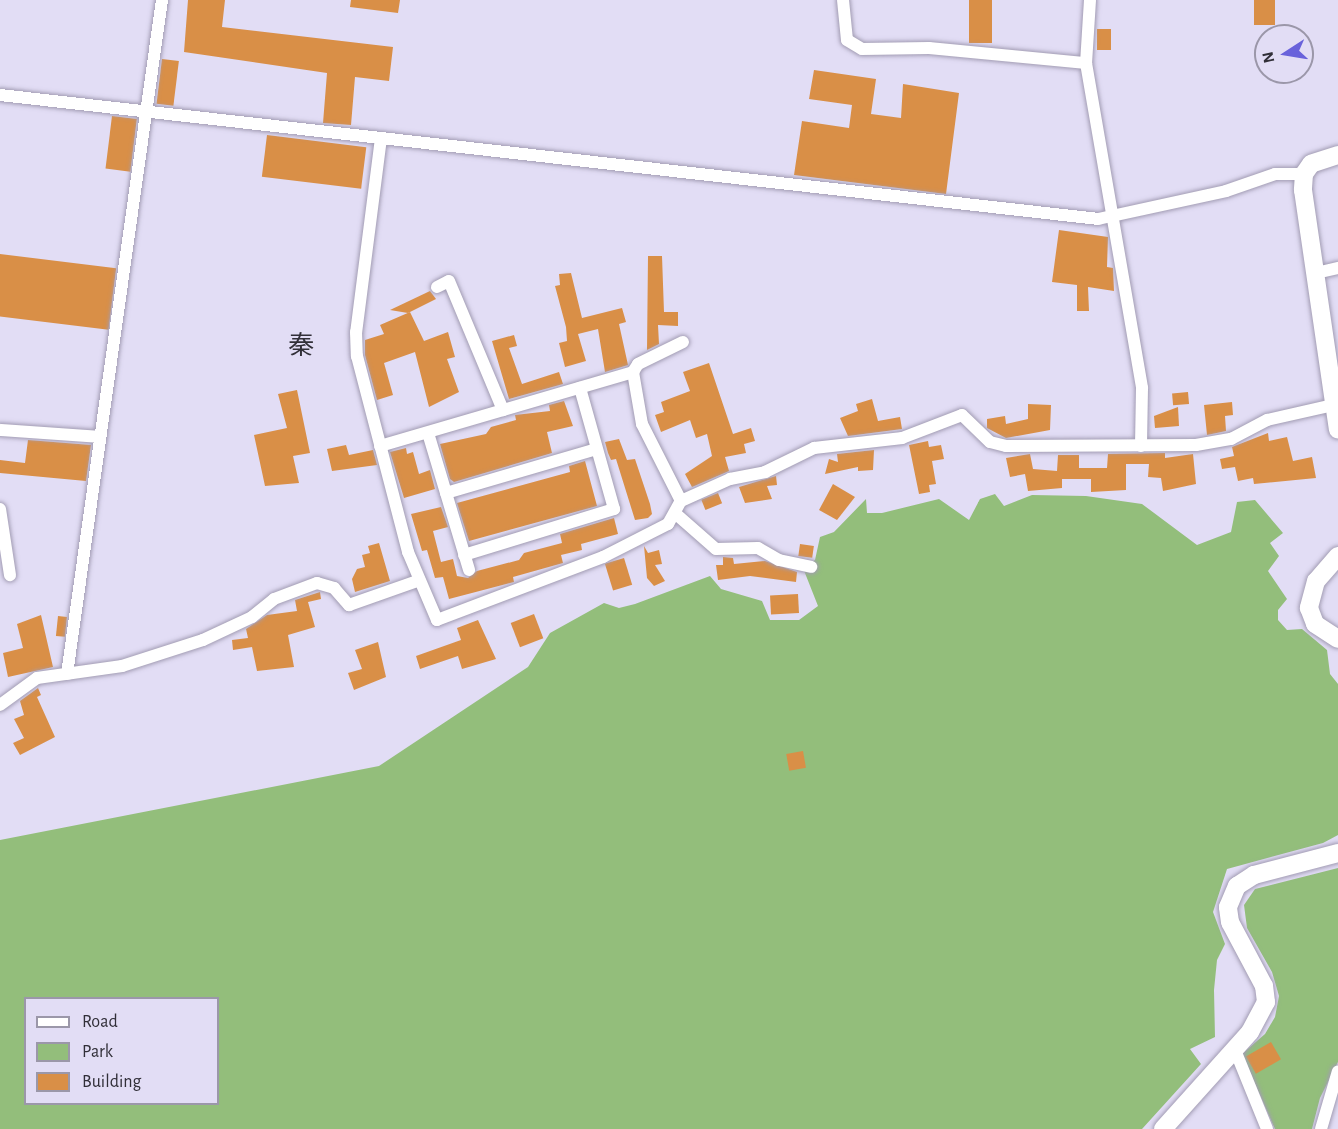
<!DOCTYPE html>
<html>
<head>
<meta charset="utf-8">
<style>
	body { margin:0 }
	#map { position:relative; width:1338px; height:1129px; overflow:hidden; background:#e2ddf5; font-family:"Alegreya Sans","Noto Sans JP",sans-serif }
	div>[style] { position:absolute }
	.green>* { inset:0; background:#93be7b }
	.building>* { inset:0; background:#d98f47; transform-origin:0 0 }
	.roads { filter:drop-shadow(0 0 2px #a29cb3) drop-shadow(0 0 2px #a29cb3) }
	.street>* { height:12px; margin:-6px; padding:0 6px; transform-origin:6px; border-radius:6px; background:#fff }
	.secondary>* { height:18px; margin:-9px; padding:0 9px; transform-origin:9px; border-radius:9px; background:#fff }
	span { translate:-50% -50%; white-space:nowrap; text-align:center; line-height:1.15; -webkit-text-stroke:4.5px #e2ddf5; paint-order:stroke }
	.quarter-label { font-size:26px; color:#312f38 }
	.legend { position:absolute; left:24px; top:997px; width:195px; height:108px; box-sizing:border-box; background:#e2ddf5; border:2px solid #9b97a9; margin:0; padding:8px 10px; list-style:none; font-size:18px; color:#312f38 }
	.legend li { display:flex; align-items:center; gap:12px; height:30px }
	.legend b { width:30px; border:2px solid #9b97a9 }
	.north { position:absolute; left:1254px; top:24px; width:60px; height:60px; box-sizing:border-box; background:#e2ddf5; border:2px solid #9b97a9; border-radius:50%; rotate:258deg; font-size:16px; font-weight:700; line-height:24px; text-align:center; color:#312f38 }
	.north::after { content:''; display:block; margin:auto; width:21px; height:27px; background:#6962db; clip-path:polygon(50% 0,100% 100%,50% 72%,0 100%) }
</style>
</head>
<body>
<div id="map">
	<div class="green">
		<div style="clip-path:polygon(evenodd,995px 494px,1004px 506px,1032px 495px,1086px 496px,1142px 504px,1197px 545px,1231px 532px,1237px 502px,1255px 500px,1283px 533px,1270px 543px,1279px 556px,1268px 571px,1287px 599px,1278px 610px,1278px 620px,1287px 630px,1302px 629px,1327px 650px,1330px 674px,1338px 684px,1338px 835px,1323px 843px,1227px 869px,1213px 912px,1225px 944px,1217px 960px,1214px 990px,1215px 1037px,1190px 1049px,1201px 1064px,1142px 1129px,0 1129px,0 840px,379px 766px,528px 667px,550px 633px,604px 603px,619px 608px,635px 604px,710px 576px,721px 589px,762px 601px,770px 620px,799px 620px,818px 606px,803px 568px,815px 560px,820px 537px,834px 532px,866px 499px,867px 513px,882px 513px,939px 499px,969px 520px,980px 499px,995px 494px,26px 998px,218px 998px,218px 1104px,26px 1104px,26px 998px)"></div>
		<div style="clip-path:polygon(1338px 868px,1338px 1062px,1320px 1098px,1312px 1129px,1275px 1129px,1242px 1054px,1265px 1034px,1275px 1017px,1279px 996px,1272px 972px,1247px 928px,1244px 905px,1255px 889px)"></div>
	</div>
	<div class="building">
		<div style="clip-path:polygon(188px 0,225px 0,222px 27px,393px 47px,389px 81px,355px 77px,351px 125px,323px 123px,327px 73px,184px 52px)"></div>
		<div style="clip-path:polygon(351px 0,400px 0,398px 13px,350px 7px)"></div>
		<div style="left:969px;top:0;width:23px;height:43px"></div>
		<div style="left:1254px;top:0;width:21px;height:25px"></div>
		<div style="left:1097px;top:29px;width:14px;height:21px"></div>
		<div style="left:162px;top:59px;width:17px;height:45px;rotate:7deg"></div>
		<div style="clip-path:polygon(814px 70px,876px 79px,871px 114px,901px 118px,903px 84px,959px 93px,946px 194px,794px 175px,802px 121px,849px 128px,852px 105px,809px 99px)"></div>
		<div style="left:112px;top:116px;width:25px;height:53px;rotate:7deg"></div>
		<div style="left:267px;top:135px;width:100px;height:42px;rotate:7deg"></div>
		<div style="clip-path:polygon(1059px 230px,1108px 237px,1107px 267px,1113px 268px,1114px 291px,1088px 287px,1089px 311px,1077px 311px,1077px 285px,1052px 282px)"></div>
		<div style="left:0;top:254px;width:117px;height:62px;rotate:7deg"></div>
		<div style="clip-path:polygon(648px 256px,662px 256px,664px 312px,678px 312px,678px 326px,658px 325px,659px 344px,647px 350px)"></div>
		<div style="clip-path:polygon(571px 273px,582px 318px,622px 308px,626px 322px,619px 324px,628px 365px,605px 372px,598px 329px,578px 334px,586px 361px,565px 367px,559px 343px,567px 341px,566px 327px,555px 286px,560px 285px,559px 274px)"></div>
		<div style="clip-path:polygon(430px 291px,436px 299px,408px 313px,390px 310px)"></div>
		<div style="clip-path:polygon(410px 312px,424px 341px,448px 332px,455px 357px,447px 359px,459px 392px,429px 407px,415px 352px,384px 363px,393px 395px,377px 400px,365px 355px,365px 340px,384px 334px,380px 325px)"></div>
		<div style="clip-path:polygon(514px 335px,517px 346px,509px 348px,522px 384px,559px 372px,563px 384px,509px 399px,492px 341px)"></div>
		<div style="clip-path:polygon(709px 363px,733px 434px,751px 428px,755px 441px,744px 444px,746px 453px,725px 457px,729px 471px,692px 487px,685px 474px,712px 456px,707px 434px,696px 438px,690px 420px,661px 432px,655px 415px,664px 412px,661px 402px,690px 391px,683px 372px)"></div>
		<div style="clip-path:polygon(297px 390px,310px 453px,293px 456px,299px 483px,265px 486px,254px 435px,287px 428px,278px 394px)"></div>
		<div style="left:1188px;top:392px;width:12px;height:16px;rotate:85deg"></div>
		<div style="clip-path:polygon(872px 399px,878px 421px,900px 417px,902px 429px,848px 436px,840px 418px,858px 411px,856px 404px)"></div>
		<div style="clip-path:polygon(564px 401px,573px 426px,547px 432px,552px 453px,454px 482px,450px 479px,440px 444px,486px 434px,491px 427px,516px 420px,515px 415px,550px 411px,549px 405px)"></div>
		<div style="clip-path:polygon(1232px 402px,1233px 415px,1225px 416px,1226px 431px,1207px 435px,1204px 405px)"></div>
		<div style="clip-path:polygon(1028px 404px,1051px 405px,1050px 430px,1006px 438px,987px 428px,987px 419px,1005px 416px,1006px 424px,1028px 419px)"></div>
		<div style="clip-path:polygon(1178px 407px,1179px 426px,1155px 428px,1154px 416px)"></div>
		<div style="clip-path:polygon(1268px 433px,1269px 441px,1287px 437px,1293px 461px,1312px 457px,1316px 478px,1254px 484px,1253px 478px,1238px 481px,1235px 467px,1222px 469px,1220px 459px,1234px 456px,1232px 447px)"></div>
		<div style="clip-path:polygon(619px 439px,627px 460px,635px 459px,650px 504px,652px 514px,648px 518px,635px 520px,616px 459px,611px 460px,608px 453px,605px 442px)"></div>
		<div style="clip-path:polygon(28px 440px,91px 445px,86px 481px,0 473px,0 460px,25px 463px)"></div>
		<div style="clip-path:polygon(928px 441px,929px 447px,941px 445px,944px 459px,932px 461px,936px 484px,929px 485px,930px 492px,919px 494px,909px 445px)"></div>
		<div style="clip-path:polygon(346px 445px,349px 455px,373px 450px,377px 465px,332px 471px,327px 449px)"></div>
		<div style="clip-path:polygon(406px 448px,407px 454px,413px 452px,419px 474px,430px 470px,435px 489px,404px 498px,390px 452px)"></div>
		<div style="clip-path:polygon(874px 450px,873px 470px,858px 471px,858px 467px,825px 474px,829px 459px,838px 462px,837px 454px)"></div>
		<div style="clip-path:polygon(1165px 453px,1165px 458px,1193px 454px,1196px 484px,1163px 491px,1161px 478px,1148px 477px,1149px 464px,1126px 464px,1126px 490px,1091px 492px,1091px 479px,1062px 479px,1062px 488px,1028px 491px,1025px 474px,1010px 477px,1006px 458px,1030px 454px,1033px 469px,1057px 471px,1058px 455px,1079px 455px,1079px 468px,1107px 468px,1108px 454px)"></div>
		<div style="clip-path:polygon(585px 461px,597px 506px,469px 541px,457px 503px,570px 472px,569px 466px)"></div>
		<div style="clip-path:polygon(776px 476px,777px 485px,767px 486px,772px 499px,745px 503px,739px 487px)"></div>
		<div style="clip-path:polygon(833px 484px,855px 497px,837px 520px,819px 510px)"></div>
		<div style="left:718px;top:493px;width:11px;height:18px;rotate:68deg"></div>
		<div style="clip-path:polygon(441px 507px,448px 527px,433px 531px,441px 562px,453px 559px,457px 576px,468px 578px,477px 571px,519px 560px,524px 553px,562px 543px,560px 534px,614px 518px,618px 534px,581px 544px,582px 550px,561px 555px,563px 563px,513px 577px,514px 582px,449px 599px,443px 577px,435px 578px,427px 550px,422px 551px,411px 514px)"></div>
		<div style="clip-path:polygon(379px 543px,390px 581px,355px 592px,352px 579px,357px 569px,365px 567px,362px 555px,370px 553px,368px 546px)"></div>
		<div style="left:800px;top:544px;width:14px;height:12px;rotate:8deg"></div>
		<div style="clip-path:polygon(644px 546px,648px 553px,659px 550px,662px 564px,655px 565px,665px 581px,654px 586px,647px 578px)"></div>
		<div style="clip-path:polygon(723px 557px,733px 558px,734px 564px,765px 561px,797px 572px,796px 582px,750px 576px,718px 580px,716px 565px,723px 565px)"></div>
		<div style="left:624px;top:558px;width:28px;height:20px;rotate:73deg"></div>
		<div style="clip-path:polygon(320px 592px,321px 599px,308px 602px,315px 627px,288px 635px,294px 667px,257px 671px,252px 647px,233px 650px,232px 640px,248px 638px,246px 629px,267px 615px,297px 611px,295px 600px)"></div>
		<div style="left:798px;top:594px;width:19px;height:28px;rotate:87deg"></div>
		<div style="left:534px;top:614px;width:26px;height:25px;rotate:69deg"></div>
		<div style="clip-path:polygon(41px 615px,53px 667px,8px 677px,3px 653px,23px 648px,17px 624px)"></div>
		<div style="left:58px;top:616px;width:9px;height:20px;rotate:6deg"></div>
		<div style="clip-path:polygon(478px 620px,496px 659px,462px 669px,458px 656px,420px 669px,416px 656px,461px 640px,457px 628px)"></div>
		<div style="clip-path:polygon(378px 642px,386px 677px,354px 690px,348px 673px,362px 669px,355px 650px)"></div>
		<div style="clip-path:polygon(38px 688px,41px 695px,37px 697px,55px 737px,20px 755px,13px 743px,24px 738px,14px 719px,24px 715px,20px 701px)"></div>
		<div style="left:803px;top:751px;width:17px;height:17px;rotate:80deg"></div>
		<div style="left:1271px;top:1042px;width:20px;height:29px;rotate:60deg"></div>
	</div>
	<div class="roads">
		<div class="street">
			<div style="left:843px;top:0;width:40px;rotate:84.3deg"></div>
			<div style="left:847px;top:40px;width:17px;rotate:31deg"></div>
			<div style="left:862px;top:49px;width:67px;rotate:-0.9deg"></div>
			<div style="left:929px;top:48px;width:158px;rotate:5.5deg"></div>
			<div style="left:1090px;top:0;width:63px;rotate:93.6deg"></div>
			<div style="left:1086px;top:63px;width:330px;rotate:80.2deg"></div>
			<div style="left:1142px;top:388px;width:58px;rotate:91deg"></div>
			<div style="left:0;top:95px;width:1105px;rotate:6.44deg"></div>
			<div style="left:1098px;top:219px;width:131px;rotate:-12.3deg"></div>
			<div style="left:1226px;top:191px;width:52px;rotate:-19.1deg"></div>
			<div style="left:1275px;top:174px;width:29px"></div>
			<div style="left:381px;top:138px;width:196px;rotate:97.3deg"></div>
			<div style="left:356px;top:332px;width:24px;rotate:88deg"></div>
			<div style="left:357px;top:356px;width:203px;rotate:75.4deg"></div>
			<div style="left:408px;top:552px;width:74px;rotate:66.9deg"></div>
			<div style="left:437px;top:620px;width:178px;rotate:-20.8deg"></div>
			<div style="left:603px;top:557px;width:73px;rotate:-26.9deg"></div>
			<div style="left:668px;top:524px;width:26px;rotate:-61deg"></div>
			<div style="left:681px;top:501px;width:54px;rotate:-24.2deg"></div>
			<div style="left:730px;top:479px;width:36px;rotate:-11deg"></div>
			<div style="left:765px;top:472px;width:55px;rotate:-26.1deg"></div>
			<div style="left:814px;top:448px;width:89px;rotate:-6.5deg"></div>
			<div style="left:902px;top:438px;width:64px;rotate:-21deg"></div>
			<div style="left:962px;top:415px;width:39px;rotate:44deg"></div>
			<div style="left:990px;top:442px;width:16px;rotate:14deg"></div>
			<div style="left:1006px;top:446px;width:190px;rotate:-0.3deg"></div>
			<div style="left:1196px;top:445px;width:36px;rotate:-10deg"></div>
			<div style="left:1231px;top:439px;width:41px;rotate:-27.8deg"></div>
			<div style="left:1267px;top:420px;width:73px;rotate:-12.7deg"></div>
			<div style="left:1316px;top:273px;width:23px;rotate:-13deg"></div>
			<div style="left:437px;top:287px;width:13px;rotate:-27deg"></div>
			<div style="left:449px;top:281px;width:140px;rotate:67.3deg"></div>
			<div style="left:633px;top:372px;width:53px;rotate:80.2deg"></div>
			<div style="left:642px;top:424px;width:86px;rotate:63.1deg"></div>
			<div style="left:0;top:430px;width:99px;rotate:4deg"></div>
			<div style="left:428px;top:433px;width:143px;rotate:73.3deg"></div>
			<div style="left:380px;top:446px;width:264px;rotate:-16.3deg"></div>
			<div style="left:633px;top:372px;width:9px;rotate:-58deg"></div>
			<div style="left:638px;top:364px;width:50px;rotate:-26.1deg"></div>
			<div style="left:446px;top:493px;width:156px;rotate:-16.3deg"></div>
			<div style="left:0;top:509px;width:67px;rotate:81.4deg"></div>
			<div style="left:676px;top:514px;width:53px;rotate:41.2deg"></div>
			<div style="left:716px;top:549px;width:42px;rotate:-1.4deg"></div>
			<div style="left:758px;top:548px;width:24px;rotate:30deg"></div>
			<div style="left:779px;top:560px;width:33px;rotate:12deg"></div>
			<div style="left:464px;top:555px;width:157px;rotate:-17deg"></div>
			<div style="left:614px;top:509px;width:126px;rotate:-105.7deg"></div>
			<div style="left:67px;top:674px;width:681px;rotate:-81.98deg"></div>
			<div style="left:0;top:705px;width:46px;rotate:-36.1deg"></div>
			<div style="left:37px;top:678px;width:86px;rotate:-8deg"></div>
			<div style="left:122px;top:666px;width:85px;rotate:-17.8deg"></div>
			<div style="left:203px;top:640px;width:54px;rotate:-25.1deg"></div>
			<div style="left:252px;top:617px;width:28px;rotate:-39deg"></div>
			<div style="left:274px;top:599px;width:46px;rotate:-20.4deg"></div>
			<div style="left:317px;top:583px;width:18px;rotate:16deg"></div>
			<div style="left:334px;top:588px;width:23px;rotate:49deg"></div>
			<div style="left:349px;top:605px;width:72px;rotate:-19.4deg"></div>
			<div style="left:1235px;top:1050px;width:85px;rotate:67.9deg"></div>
			<div style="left:1321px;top:1129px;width:60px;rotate:-73.7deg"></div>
		</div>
		<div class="secondary">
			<div style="left:1338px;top:155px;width:28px;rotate:162deg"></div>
			<div style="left:1311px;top:164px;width:12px;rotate:125deg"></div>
			<div style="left:1304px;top:174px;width:16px;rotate:94deg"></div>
			<div style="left:1303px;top:190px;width:242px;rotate:81.7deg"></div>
			<div style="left:1338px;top:556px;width:33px;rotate:131deg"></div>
			<div style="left:1316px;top:581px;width:28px;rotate:105deg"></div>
			<div style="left:1309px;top:608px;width:17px;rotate:69deg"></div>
			<div style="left:1315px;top:624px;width:27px;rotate:33deg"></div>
			<div style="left:1163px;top:1129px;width:130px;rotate:-48.1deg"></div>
			<div style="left:1250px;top:1032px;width:34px;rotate:-62deg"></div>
			<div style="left:1266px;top:1002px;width:16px;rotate:-97deg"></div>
			<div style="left:1264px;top:986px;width:72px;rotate:-118deg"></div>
			<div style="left:1230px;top:922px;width:15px;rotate:-98deg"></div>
			<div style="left:1228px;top:907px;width:23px;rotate:-67deg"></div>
			<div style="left:1237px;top:886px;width:20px;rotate:-33deg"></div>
			<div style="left:1254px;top:875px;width:87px;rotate:-14.7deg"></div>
		</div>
	</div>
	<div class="quarter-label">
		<span style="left:301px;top:347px">秦</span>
	</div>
	<ul class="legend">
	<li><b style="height:8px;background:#fff"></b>Road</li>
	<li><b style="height:16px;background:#93be7b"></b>Park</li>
	<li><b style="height:16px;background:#d98f47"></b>Building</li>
	</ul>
	<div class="north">N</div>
</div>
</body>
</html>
